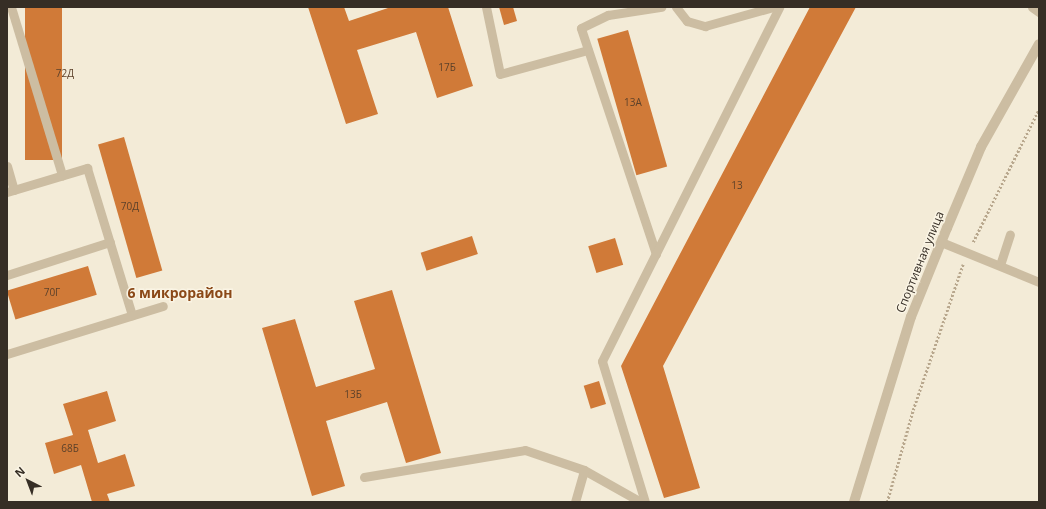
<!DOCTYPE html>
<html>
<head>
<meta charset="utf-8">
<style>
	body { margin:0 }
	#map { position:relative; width:1046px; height:509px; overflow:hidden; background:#f3ebd7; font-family:"Open Sans",sans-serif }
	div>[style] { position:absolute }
	.building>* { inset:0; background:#d07a38; transform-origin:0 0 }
	.path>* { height:2.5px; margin-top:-1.25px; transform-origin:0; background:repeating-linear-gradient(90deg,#b8a78d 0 2px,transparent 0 4px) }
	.service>* { height:9px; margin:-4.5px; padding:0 4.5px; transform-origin:4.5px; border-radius:4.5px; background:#ccbda2 }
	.tertiary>* { height:10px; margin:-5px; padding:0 5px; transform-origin:5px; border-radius:5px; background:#ccbda2 }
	span { translate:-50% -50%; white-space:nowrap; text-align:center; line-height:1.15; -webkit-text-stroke:3px #faf4e4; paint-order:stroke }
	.number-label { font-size:10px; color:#5c412a }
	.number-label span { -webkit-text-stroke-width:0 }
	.street-label { font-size:12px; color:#362e25 }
	.quarter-label { font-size:14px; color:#8b4918; font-weight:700 }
	.frame { position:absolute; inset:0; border:8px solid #362e25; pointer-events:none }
	.north { position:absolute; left:8px; top:461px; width:40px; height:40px; -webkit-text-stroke:3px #faf4e4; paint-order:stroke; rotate:318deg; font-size:11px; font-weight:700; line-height:16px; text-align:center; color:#362e25 }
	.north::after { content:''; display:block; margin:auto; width:14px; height:18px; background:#362e25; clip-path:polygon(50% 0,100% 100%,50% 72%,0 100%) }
</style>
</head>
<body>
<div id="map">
	<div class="building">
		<div style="left:25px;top:7px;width:37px;height:153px"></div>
		<div style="clip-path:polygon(308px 7px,344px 7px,349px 21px,391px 7px,448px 7px,473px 86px,437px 98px,416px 32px,357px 50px,378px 114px,346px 124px)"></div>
		<div style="clip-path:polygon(499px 7px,513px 7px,517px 21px,504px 25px)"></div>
		<div style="clip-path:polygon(810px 7px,856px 7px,663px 366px,700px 488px,664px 498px,621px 366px)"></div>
		<div style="left:628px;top:30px;width:142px;height:32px;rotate:74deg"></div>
		<div style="left:124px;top:137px;width:139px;height:27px;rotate:74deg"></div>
		<div style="left:472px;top:236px;width:19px;height:54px;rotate:72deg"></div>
		<div style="left:615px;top:238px;width:28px;height:28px;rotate:73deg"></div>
		<div style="left:88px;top:266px;width:30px;height:85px;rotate:73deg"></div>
		<div style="clip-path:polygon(392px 290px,441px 453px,406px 463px,387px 402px,326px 421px,345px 486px,312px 496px,262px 328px,295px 319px,316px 387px,375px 369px,354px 301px)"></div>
		<div style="left:599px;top:381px;width:24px;height:16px;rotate:73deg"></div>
		<div style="clip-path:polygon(107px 391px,116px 421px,88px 430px,98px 463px,125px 454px,135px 486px,107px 494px,110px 502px,92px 502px,81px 465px,54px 474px,45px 443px,73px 435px,63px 404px)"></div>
	</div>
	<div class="path">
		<div style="left:973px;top:242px;width:148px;rotate:-63.6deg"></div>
		<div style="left:887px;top:502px;width:96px;rotate:-74.2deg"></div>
		<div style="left:913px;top:410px;width:154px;rotate:-71.1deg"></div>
	</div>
	<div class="service">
		<div style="left:11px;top:7px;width:176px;rotate:73.1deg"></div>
		<div style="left:486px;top:7px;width:68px;rotate:78.2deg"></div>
		<div style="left:500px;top:74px;width:91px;rotate:-15.3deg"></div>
		<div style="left:676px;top:7px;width:18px;rotate:52deg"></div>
		<div style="left:687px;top:21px;width:19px;rotate:16deg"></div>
		<div style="left:705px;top:26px;width:71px;rotate:-15.6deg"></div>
		<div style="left:1032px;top:7px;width:9px;rotate:36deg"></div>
		<div style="left:7px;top:166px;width:25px;rotate:74deg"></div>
		<div style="left:7px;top:192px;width:84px;rotate:-16.7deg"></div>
		<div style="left:87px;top:168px;width:154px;rotate:73deg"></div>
		<div style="left:941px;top:242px;width:106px;rotate:22.2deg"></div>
		<div style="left:656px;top:254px;width:238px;rotate:-108.4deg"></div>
		<div style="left:581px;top:28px;width:30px;rotate:-26deg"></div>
		<div style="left:608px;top:15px;width:54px;rotate:-8.6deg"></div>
		<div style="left:1000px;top:265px;width:32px;rotate:-72deg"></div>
		<div style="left:7px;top:275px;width:108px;rotate:-17.8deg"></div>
		<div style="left:7px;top:354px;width:163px;rotate:-17.1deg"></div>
		<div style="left:364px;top:477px;width:163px;rotate:-9.5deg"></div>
		<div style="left:525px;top:450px;width:62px;rotate:18.7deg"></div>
		<div style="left:584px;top:470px;width:65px;rotate:29.3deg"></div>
		<div style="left:575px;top:502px;width:33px;rotate:-74deg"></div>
		<div style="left:645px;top:502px;width:147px;rotate:-107deg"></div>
		<div style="left:602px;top:361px;width:396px;rotate:-63.4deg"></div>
	</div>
	<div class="tertiary">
		<div style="left:854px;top:502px;width:194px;rotate:-72.9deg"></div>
		<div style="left:911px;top:317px;width:96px;rotate:-68deg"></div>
		<div style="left:947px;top:228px;width:88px;rotate:-67.2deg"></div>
		<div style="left:981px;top:147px;width:118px;rotate:-60.6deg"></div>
	</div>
	<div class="number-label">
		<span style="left:447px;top:68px">17Б</span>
		<span style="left:65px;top:74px">72Д</span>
		<span style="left:633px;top:103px">13А</span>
		<span style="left:737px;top:186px">13</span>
		<span style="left:130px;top:207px">70Д</span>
		<span style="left:52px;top:293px">70Г</span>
		<span style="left:353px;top:395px">13Б</span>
		<span style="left:70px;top:449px">68Б</span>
	</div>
	<div class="street-label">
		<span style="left:920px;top:262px;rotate:-68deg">Спортивная улица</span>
	</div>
	<div class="quarter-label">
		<span style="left:180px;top:293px">6 микрорайон</span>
	</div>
	<div class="frame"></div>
	<div class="north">N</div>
</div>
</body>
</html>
